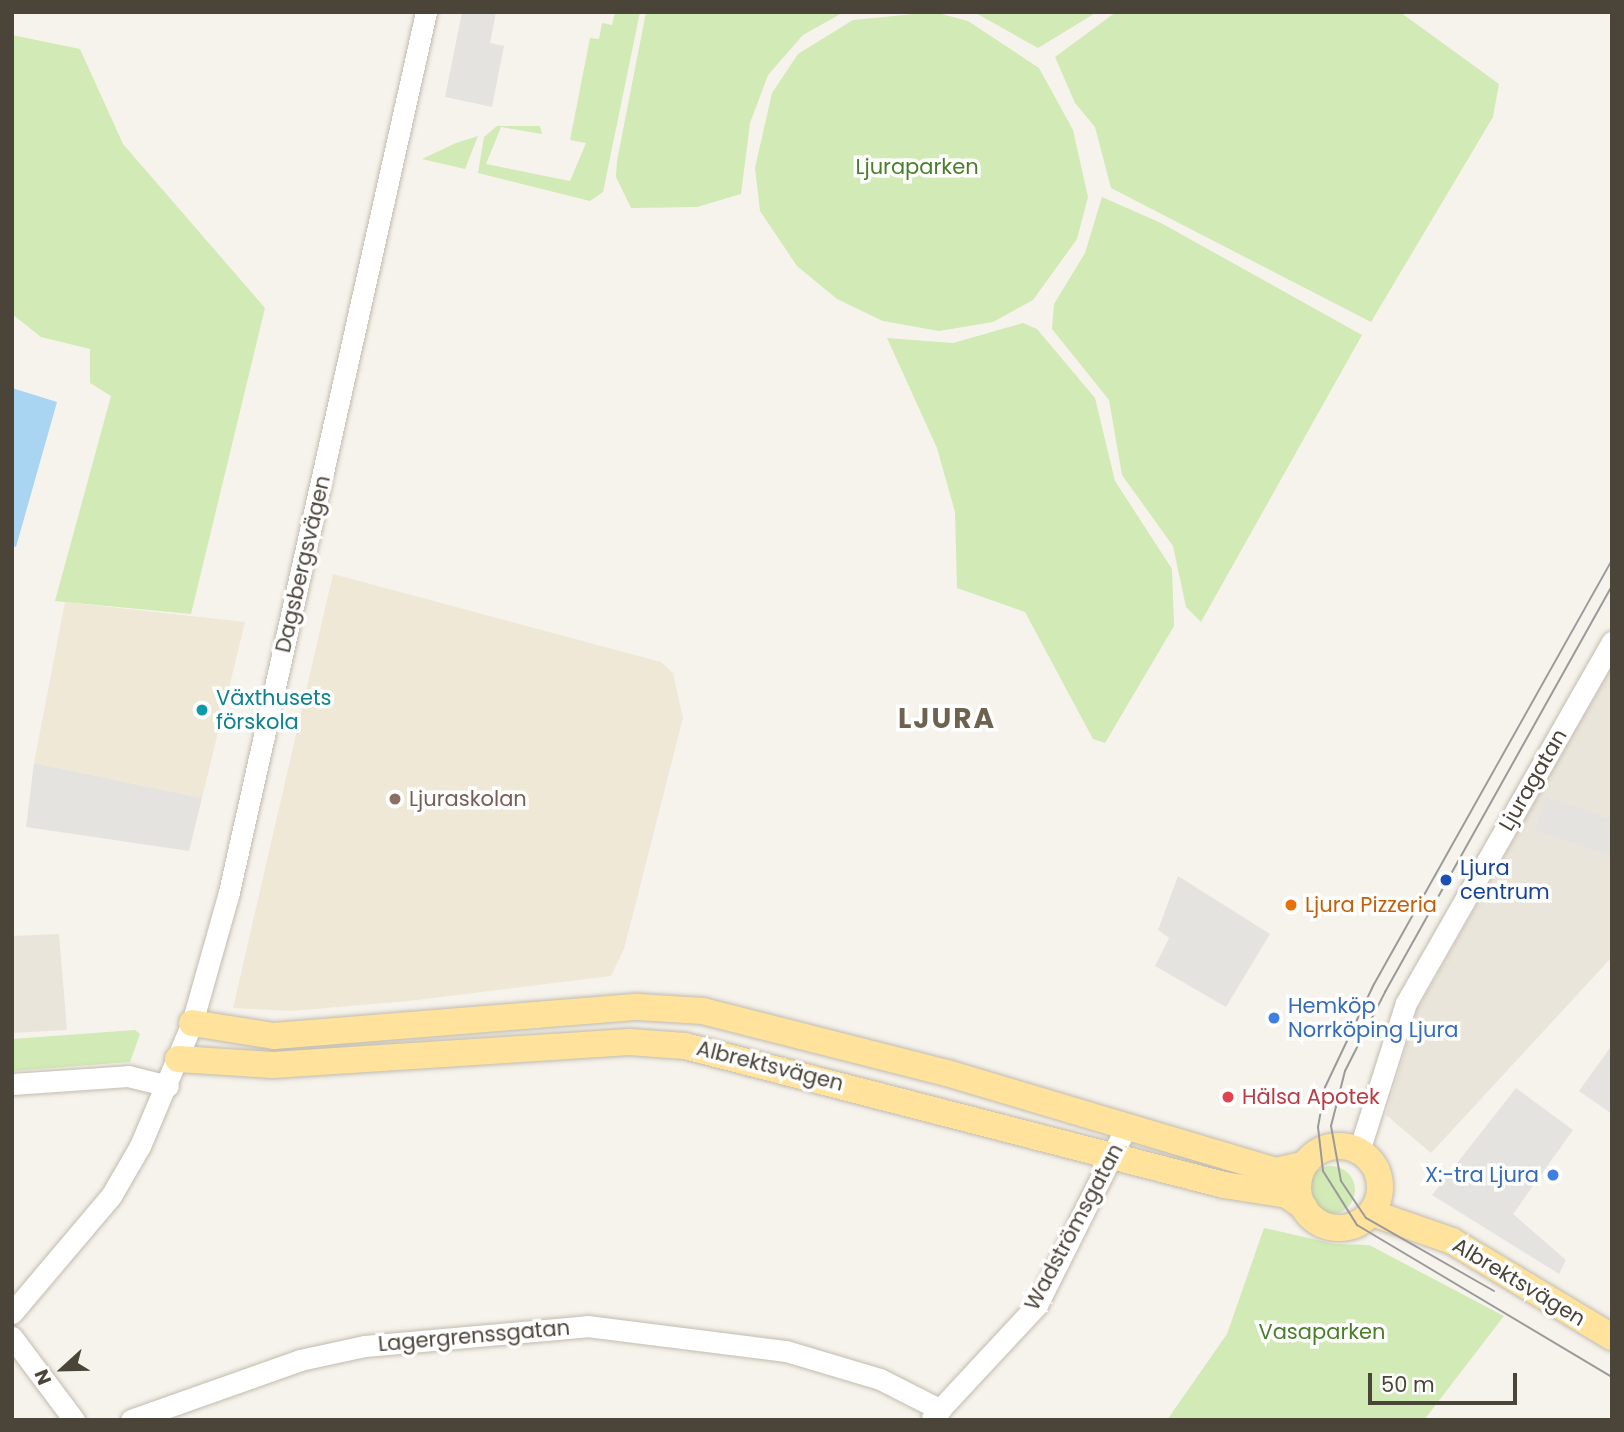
<!DOCTYPE html>
<html>
<head>
<meta charset="utf-8">
<style>
	body { margin:0 }
	#map { position:relative; width:1624px; height:1432px; overflow:hidden; background:#f6f3ec; font-family:Poppins,sans-serif }
	div>[style] { position:absolute }
	.residential>* { inset:0; background:#eae5da }
	.education>* { inset:0; background:#efe8d6 }
	.green>* { inset:0; background:#d2eab5 }
	.round { border-radius:50% }
	.parking>* { inset:0; background:#e5e3e0 }
	.water>* { inset:0; background:#a9d4f2 }
	.roads { filter:drop-shadow(0 0 2px #c2bbae) drop-shadow(0 0 2px #c2bbae) }
	.minor>* { height:21px; margin:-10.5px; padding:0 10.5px; transform-origin:10.5px; border-radius:10.5px; background:#fff }
	.major>* { height:26px; margin:-13px; padding:0 13px; transform-origin:13px; border-radius:13px; background:#ffe39c }
	.major>.ring { margin:-13px; padding:0; box-sizing:content-box; background:none; border:26px solid #ffe39c; border-radius:50% }
	.tram>* { height:2px; margin:-1px; padding:0 1px; transform-origin:1px; border-radius:1px; background:#9a9a9a }
	.dots>* { width:19px; height:19px; translate:-50% -50%; box-sizing:border-box; border:4px solid #fff; border-radius:50% }
	span { translate:-50% -50%; white-space:nowrap; text-align:center; line-height:1.15; -webkit-text-stroke:7px #fff; paint-order:stroke }
	.park-label { font-size:21px; color:#4a7f2a }
	.street-label { font-size:21px; color:#4b4439 }
	.culture-label { font-size:21px; color:#0d838f }
	.left { translate:0 -50%; text-align:left }
	.education-label { font-size:21px; color:#785e54 }
	.transit-label { font-size:21px; color:#164399 }
	.food-label { font-size:21px; color:#c56008 }
	.shop-label { font-size:21px; color:#366cbe }
	.right { translate:-100% -50%; text-align:right }
	.health-label { font-size:21px; color:#be3a42 }
	.district-label { font-size:28px; color:#6e6250; font-weight:700; letter-spacing:2px }
	.frame { position:absolute; inset:0; border:14px solid #4b4439; pointer-events:none }
	.north { position:absolute; left:28px; top:1334px; width:70px; height:70px; -webkit-text-stroke:5px #fff; paint-order:stroke; rotate:248deg; font-size:19px; font-weight:700; line-height:28px; text-align:center; color:#4b4439 }
	.north::after { content:''; display:block; margin:auto; width:24px; height:32px; background:#4b4439; clip-path:polygon(50% 0,100% 100%,50% 72%,0 100%) }
	.scale { position:absolute; left:1368px; top:1373px; width:149px; height:32px; box-sizing:border-box; border:4px solid #4b4439; border-top:0; padding-left:9px; font-size:21px; line-height:24px; white-space:nowrap; color:#4b4439; -webkit-text-stroke:5px #fff; paint-order:stroke }
</style>
</head>
<body>
<div id="map">
	<div class="residential">
		<div style="clip-path:polygon(1612px 666px,1612px 957px,1431px 1153px,1386px 1115px,1417px 1010px)"></div>
		<div style="clip-path:polygon(59px 934px,67px 1030px,12px 1033px,12px 936px)"></div>
	</div>
	<div class="education">
		<div style="clip-path:polygon(333px 574px,661px 662px,673px 673px,683px 718px,624px 949px,611px 976px,409px 1001px,291px 1011px,233px 1008px)"></div>
		<div style="clip-path:polygon(65px 602px,245px 622px,202px 798px,34px 763px)"></div>
	</div>
	<div class="green">
		<div style="clip-path:polygon(615px 12px,640px 12px,603px 192px,590px 201px,478px 173px,484px 137px,497px 126px,540px 126px,542px 134px,501px 127px,486px 164px,570px 181px,586px 143px,570px 140px,590px 38px,599px 39px,602px 23px,612px 25px)"></div>
		<div style="clip-path:polygon(646px 12px,844px 12px,803px 35px,768px 75px,750px 123px,741px 194px,697px 207px,631px 208px,616px 177px,617px 161px)"></div>
		<div style="clip-path:polygon(934px 12px,968px 21px,1039px 68px,1073px 130px,1088px 197px,1077px 239px,1033px 300px,993px 322px,939px 331px,883px 321px,837px 299px,797px 266px,760px 211px,755px 168px,772px 93px,798px 54px,853px 20px)"></div>
		<div style="clip-path:polygon(974px 12px,1097px 12px,1038px 48px)"></div>
		<div style="clip-path:polygon(1116px 12px,1400px 12px,1499px 84px,1493px 117px,1371px 322px,1111px 188px,1095px 127px,1075px 103px,1055px 57px)"></div>
		<div style="clip-path:polygon(12px 35px,80px 49px,123px 144px,265px 308px,191px 614px,55px 601px,111px 396px,90px 383px,90px 349px,41px 337px,12px 314px)"></div>
		<div style="clip-path:polygon(478px 136px,465px 169px,422px 159px,456px 143px)"></div>
		<div style="clip-path:polygon(1102px 197px,1161px 223px,1362px 335px,1201px 622px,1186px 607px,1173px 546px,1122px 475px,1109px 400px,1052px 329px,1054px 304px,1085px 253px)"></div>
		<div style="clip-path:polygon(1023px 323px,1037px 329px,1095px 398px,1115px 481px,1172px 569px,1174px 626px,1105px 743px,1093px 739px,1025px 612px,957px 588px,955px 512px,937px 448px,887px 338px,953px 343px)"></div>
		<div style="clip-path:polygon(135px 1030px,140px 1034px,130px 1062px,12px 1071px,12px 1039px)"></div>
		<div class="round" style="left:1307px;top:1166px;width:48px;height:48px"></div>
		<div style="clip-path:polygon(1264px 1228px,1335px 1244px,1369px 1245px,1504px 1316px,1424px 1420px,1167px 1420px,1227px 1334px)"></div>
	</div>
	<div class="parking">
		<div style="clip-path:polygon(462px 12px,496px 12px,490px 43px,504px 46px,492px 107px,445px 97px)"></div>
		<div style="clip-path:polygon(34px 763px,202px 798px,189px 851px,26px 827px)"></div>
		<div style="clip-path:polygon(1546px 797px,1612px 820px,1612px 856px,1535px 830px)"></div>
		<div style="clip-path:polygon(1178px 876px,1270px 934px,1226px 1007px,1155px 966px,1169px 938px,1158px 930px)"></div>
		<div style="clip-path:polygon(1612px 1045px,1612px 1114px,1579px 1091px)"></div>
		<div style="clip-path:polygon(1516px 1088px,1573px 1130px,1513px 1214px,1566px 1260px,1559px 1274px,1432px 1195px)"></div>
	</div>
	<div class="water">
		<div style="clip-path:polygon(12px 388px,57px 402px,16px 547px,12px 546px)"></div>
	</div>
	<div class="roads">
		<div class="minor">
			<div style="left:12px;top:1084px;width:116px;rotate:-3.9deg"></div>
			<div style="left:128px;top:1076px;width:41px;rotate:14deg"></div>
			<div style="left:1359px;top:1151px;width:155px;rotate:-72.4deg"></div>
			<div style="left:1406px;top:1003px;width:416px;rotate:-60.3deg"></div>
			<div style="left:12px;top:1313px;width:153px;rotate:-49.8deg"></div>
			<div style="left:111px;top:1196px;width:58px;rotate:-59.9deg"></div>
			<div style="left:140px;top:1146px;width:134px;rotate:-67.1deg"></div>
			<div style="left:192px;top:1023px;width:136px;rotate:-74.2deg"></div>
			<div style="left:229px;top:892px;width:902px;rotate:-77.38deg"></div>
			<div style="left:12px;top:1337px;width:104px;rotate:53.2deg"></div>
			<div style="left:932px;top:1418px;width:154px;rotate:-47.1deg"></div>
			<div style="left:1037px;top:1305px;width:201px;rotate:-63.4deg"></div>
			<div style="left:131px;top:1420px;width:179px;rotate:-19.5deg"></div>
			<div style="left:300px;top:1360px;width:66px;rotate:-12.2deg"></div>
			<div style="left:365px;top:1346px;width:223px;rotate:-5.1deg"></div>
			<div style="left:587px;top:1326px;width:201px;rotate:7.2deg"></div>
			<div style="left:786px;top:1351px;width:98px;rotate:16.6deg"></div>
			<div style="left:880px;top:1379px;width:68px;rotate:26.9deg"></div>
		</div>
		<div class="major">
			<div style="left:192px;top:1023px;width:83px;rotate:9deg"></div>
			<div style="left:274px;top:1036px;width:365px;rotate:-4.6deg"></div>
			<div style="left:638px;top:1007px;width:65px;rotate:3.5deg"></div>
			<div style="left:703px;top:1011px;width:252px;rotate:14.3deg"></div>
			<div style="left:947px;top:1073px;width:343px;rotate:16.6deg"></div>
			<div style="left:1276px;top:1171px;width:27px;rotate:-13deg"></div>
			<div style="left:178px;top:1059px;width:95px;rotate:3.6deg"></div>
			<div style="left:273px;top:1065px;width:357px;rotate:-3.7deg"></div>
			<div style="left:629px;top:1042px;width:56px;rotate:4.1deg"></div>
			<div style="left:685px;top:1046px;width:557px;rotate:14.46deg"></div>
			<div style="left:1224px;top:1185px;width:64px;rotate:9deg"></div>
			<div style="left:1287px;top:1195px;width:21px;rotate:35deg"></div>
			<div class="ring" style="left:1298px;top:1146px;width:56px;height:56px"></div>
			<div style="left:1372px;top:1213px;width:85px;rotate:19.3deg"></div>
			<div style="left:1452px;top:1241px;width:187px;rotate:31deg"></div>
		</div>
	</div>
	<div class="tram">
		<div style="left:1612px;top:560px;width:486px;rotate:119.3deg"></div>
		<div style="left:1374px;top:984px;width:114px;rotate:115.4deg"></div>
		<div style="left:1325px;top:1087px;width:41px;rotate:99.9deg"></div>
		<div style="left:1318px;top:1127px;width:44px;rotate:83.5deg"></div>
		<div style="left:1323px;top:1171px;width:64px;rotate:57.8deg"></div>
		<div style="left:1357px;top:1225px;width:297px;rotate:30.8deg"></div>
		<div style="left:1494px;top:1291px;width:147px;rotate:-150.3deg"></div>
		<div style="left:1366px;top:1218px;width:45px;rotate:-124deg"></div>
		<div style="left:1341px;top:1181px;width:56px;rotate:-100.3deg"></div>
		<div style="left:1331px;top:1126px;width:57px;rotate:-75.7deg"></div>
		<div style="left:1345px;top:1071px;width:89px;rotate:-63.1deg"></div>
		<div style="left:1385px;top:992px;width:465px;rotate:-60.8deg"></div>
	</div>
	<div class="dots">
		<div style="left:202px;top:710px;background:#0f9aa8"></div>
		<div style="left:395px;top:799px;background:#8d6e63"></div>
		<div style="left:1446px;top:880px;background:#1a4fb4"></div>
		<div style="left:1291px;top:905px;background:#e8710a"></div>
		<div style="left:1274px;top:1018px;background:#3f7fe0"></div>
		<div style="left:1228px;top:1097px;background:#e0444e"></div>
		<div style="left:1553px;top:1175px;background:#3f7fe0"></div>
	</div>
	<div class="park-label">
		<span style="left:917px;top:167px">Ljuraparken</span>
		<span style="left:1322px;top:1332px">Vasaparken</span>
	</div>
	<div class="street-label">
		<span style="left:303px;top:564px;rotate:-77deg">Dagsbergsvägen</span>
		<span style="left:1533px;top:780px;rotate:-60deg">Ljuragatan</span>
		<span style="left:770px;top:1066px;rotate:14deg">Albrektsvägen</span>
		<span style="left:1074px;top:1227px;rotate:-62deg">Wadströmsgatan</span>
		<span style="left:1519px;top:1282px;rotate:31deg">Albrektsvägen</span>
		<span style="left:474px;top:1336px;rotate:-5deg">Lagergrenssgatan</span>
	</div>
	<div class="culture-label">
		<span class="left" style="left:216px;top:710px">Växthusets<br>förskola</span>
	</div>
	<div class="education-label">
		<span class="left" style="left:409px;top:799px">Ljuraskolan</span>
	</div>
	<div class="transit-label">
		<span class="left" style="left:1460px;top:880px">Ljura<br>centrum</span>
	</div>
	<div class="food-label">
		<span class="left" style="left:1305px;top:905px">Ljura Pizzeria</span>
	</div>
	<div class="shop-label">
		<span class="left" style="left:1288px;top:1018px">Hemköp<br>Norrköping Ljura</span>
		<span class="right" style="left:1539px;top:1175px">X:-tra Ljura</span>
	</div>
	<div class="health-label">
		<span class="left" style="left:1242px;top:1097px">Hälsa Apotek</span>
	</div>
	<div class="district-label">
		<span style="left:947px;top:719px">LJURA</span>
	</div>
	<div class="frame"></div>
	<div class="north">N</div>
	<div class="scale">50 m</div>
</div>
</body>
</html>
